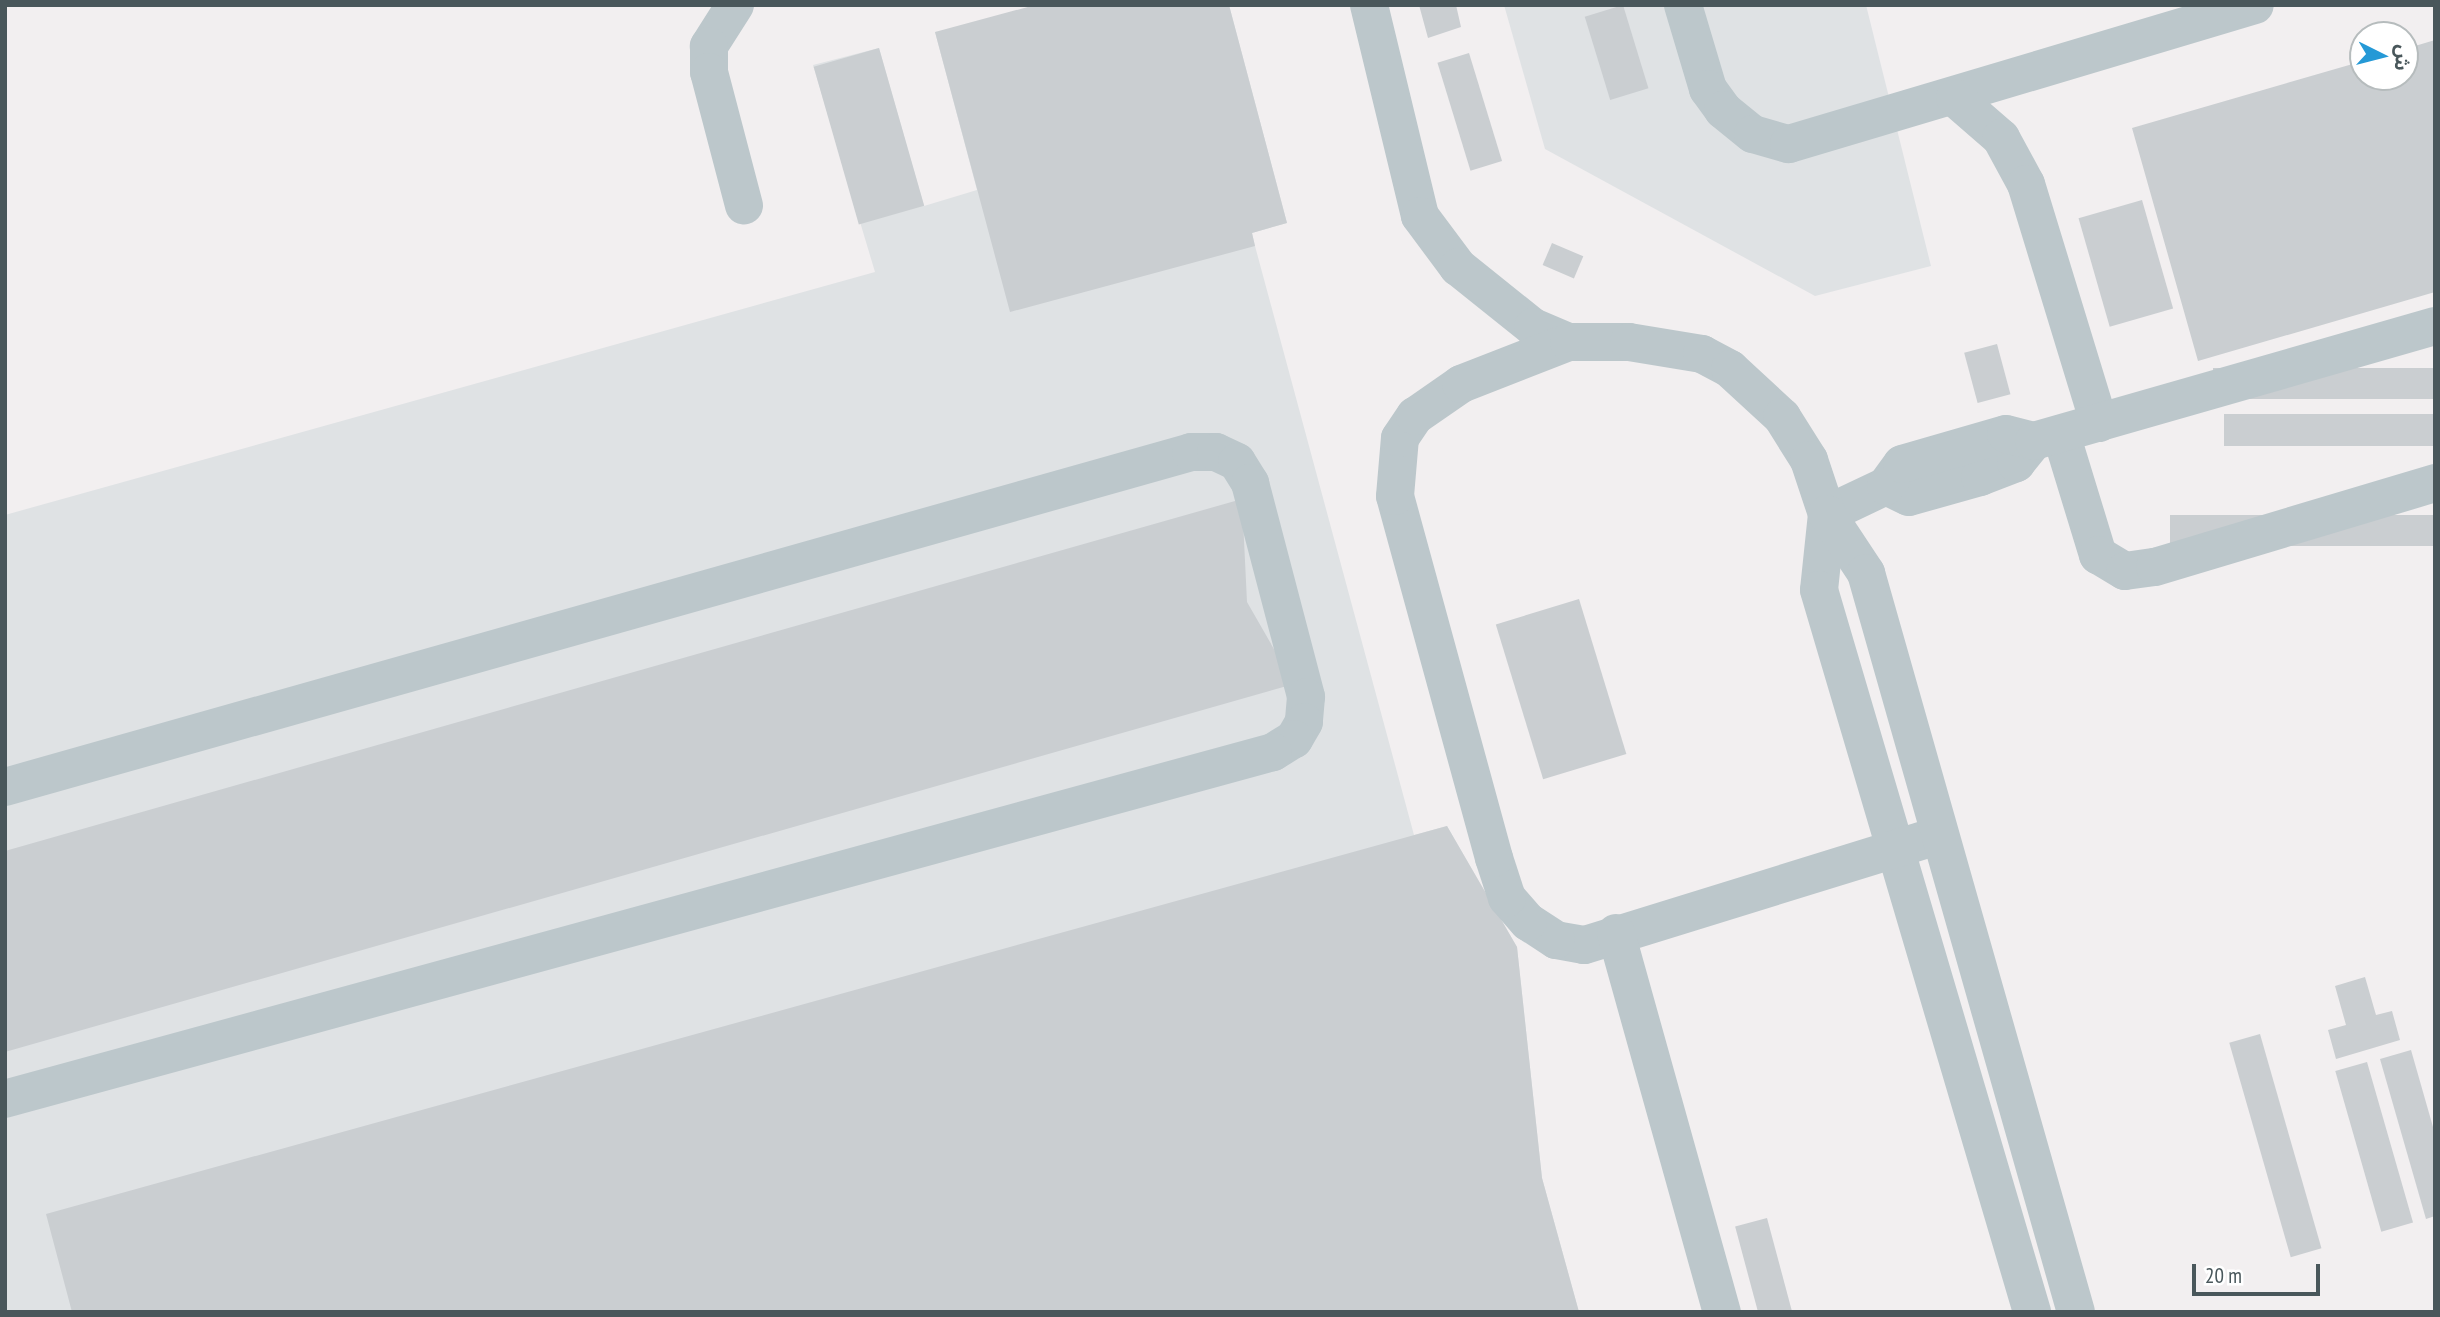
<!DOCTYPE html>
<html>
<head>
<meta charset="utf-8">
<style>
	body { margin:0 }
	#map { position:relative; width:2440px; height:1317px; overflow:hidden; background:#f2eff0; font-family:"PT Sans Narrow","Noto Sans Arabic",sans-serif }
	div>[style] { position:absolute }
	.airport>* { inset:0; background:#dfe2e4 }
	.building>* { inset:0; background:#caced1; transform-origin:0 0 }
	.minor>* { height:38px; margin:-19px; padding:0 19px; transform-origin:19px; border-radius:19px; background:#bcc7cb }
	span { translate:-50% -50%; white-space:nowrap; text-align:center; line-height:1.15; -webkit-text-stroke:6px #fff; paint-order:stroke }
	.frame { position:absolute; inset:0; border:7px solid #49575b; pointer-events:none }
	.north { position:absolute; left:2349px; top:21px; width:70px; height:70px; box-sizing:border-box; background:#fff; border:2px solid #b6bcbd; border-radius:50%; rotate:96deg; font-size:19px; font-weight:700; line-height:28px; text-align:center; color:#49575b }
	.north::after { content:''; display:block; margin:auto; width:24px; height:32px; background:#2599d6; clip-path:polygon(50% 0,100% 100%,50% 72%,0 100%) }
	.scale { position:absolute; left:2192px; top:1264px; width:128px; height:32px; box-sizing:border-box; border:4px solid #49575b; border-top:0; padding-left:9px; font-size:21px; line-height:24px; white-space:nowrap; color:#49575b; -webkit-text-stroke:5px #fff; paint-order:stroke }
</style>
</head>
<body>
<div id="map">
	<div class="airport">
		<div style="clip-path:polygon(1229px 5px,1287px 223px,1252px 233px,1255px 246px,1414px 835px,1447px 826px,1517px 947px,1542px 1178px,1579px 1312px,5px 1312px,5px 515px,875px 272px,813px 65px,879px 48px,924px 206px,977px 190px,935px 32px)"></div>
		<div style="clip-path:polygon(1504px 5px,1866px 5px,1931px 266px,1815px 296px,1545px 149px)"></div>
	</div>
	<div class="building">
		<div style="clip-path:polygon(1035px 5px,1229px 5px,1287px 223px,1252px 233px,1255px 246px,1010px 312px,935px 32px)"></div>
		<div style="clip-path:polygon(1419px 5px,1456px 5px,1461px 27px,1428px 38px)"></div>
		<div style="left:1623px;top:5px;width:87px;height:40px;rotate:73deg"></div>
		<div style="clip-path:polygon(2435px 40px,2435px 292px,2198px 361px,2132px 128px,2363px 61px,2363px 77px,2405px 77px,2405px 49px)"></div>
		<div style="left:879px;top:48px;width:164px;height:68px;rotate:74deg"></div>
		<div style="left:1469px;top:53px;width:113px;height:33px;rotate:73deg"></div>
		<div style="left:2142px;top:200px;width:113px;height:66px;rotate:74deg"></div>
		<div style="left:1552px;top:243px;width:34px;height:24px;rotate:23deg"></div>
		<div style="left:1997px;top:344px;width:52px;height:34px;rotate:75deg"></div>
		<div style="left:2435px;top:368px;width:31px;height:222px;rotate:90deg"></div>
		<div style="left:2435px;top:414px;width:32px;height:211px;rotate:90deg"></div>
		<div style="clip-path:polygon(1242px 499px,1247px 602px,1294px 684px,5px 1052px,5px 851px)"></div>
		<div style="left:2435px;top:515px;width:31px;height:265px;rotate:90deg"></div>
		<div style="left:1579px;top:599px;width:162px;height:87px;rotate:73deg"></div>
		<div style="clip-path:polygon(1447px 826px,1517px 947px,1542px 1178px,1579px 1312px,72px 1312px,46px 1214px)"></div>
		<div style="clip-path:polygon(2365px 977px,2376px 1015px,2392px 1011px,2400px 1040px,2336px 1059px,2328px 1030px,2346px 1025px,2335px 986px)"></div>
		<div style="left:2260px;top:1034px;width:223px;height:32px;rotate:74deg"></div>
		<div style="clip-path:polygon(2411px 1050px,2435px 1134px,2435px 1216px,2426px 1219px,2380px 1059px)"></div>
		<div style="left:2367px;top:1062px;width:167px;height:33px;rotate:74deg"></div>
		<div style="left:1767px;top:1218px;width:98px;height:33px;rotate:75deg"></div>
	</div>
	<div class="minor">
		<div style="left:735px;top:5px;width:49px;rotate:122.4deg"></div>
		<div style="left:709px;top:46px;width:26px;rotate:90deg"></div>
		<div style="left:709px;top:72px;width:138px;rotate:75.3deg"></div>
		<div style="left:1369px;top:5px;width:217px;rotate:76.4deg"></div>
		<div style="left:1420px;top:216px;width:64px;rotate:53.3deg"></div>
		<div style="left:1458px;top:267px;width:96px;rotate:38.7deg"></div>
		<div style="left:1533px;top:327px;width:39px;rotate:23deg"></div>
		<div style="left:1683px;top:5px;width:88px;rotate:73.4deg"></div>
		<div style="left:1708px;top:89px;width:26px;rotate:54deg"></div>
		<div style="left:1723px;top:110px;width:38px;rotate:39deg"></div>
		<div style="left:1753px;top:134px;width:37px;rotate:16deg"></div>
		<div style="left:1789px;top:144px;width:486px;rotate:-16.6deg"></div>
		<div style="left:1955px;top:98px;width:61px;rotate:41deg"></div>
		<div style="left:2001px;top:138px;width:52px;rotate:61.5deg"></div>
		<div style="left:2026px;top:184px;width:250px;rotate:73deg"></div>
		<div style="left:2061px;top:434px;width:127px;rotate:73deg"></div>
		<div style="left:2098px;top:555px;width:31px;rotate:31deg"></div>
		<div style="left:2125px;top:571px;width:30px;rotate:-8deg"></div>
		<div style="left:2155px;top:567px;width:292px;rotate:-16.7deg"></div>
		<div style="left:1886px;top:486px;width:25px;rotate:26deg"></div>
		<div style="left:1909px;top:497px;width:74px;rotate:-15.7deg"></div>
		<div style="left:1980px;top:477px;width:39px;rotate:-21deg"></div>
		<div style="left:2016px;top:463px;width:28px;rotate:-51deg"></div>
		<div style="left:1827px;top:514px;width:76px;rotate:96deg"></div>
		<div style="left:1819px;top:590px;width:753px;rotate:73.56deg"></div>
		<div style="left:1827px;top:514px;width:65px;rotate:-25.4deg"></div>
		<div style="left:1886px;top:486px;width:27px;rotate:-54deg"></div>
		<div style="left:1902px;top:464px;width:108px;rotate:-16.1deg"></div>
		<div style="left:2006px;top:434px;width:29px;rotate:14deg"></div>
		<div style="left:2034px;top:441px;width:417px;rotate:-16deg"></div>
		<div style="left:5px;top:787px;width:1232px;rotate:-15.77deg"></div>
		<div style="left:1191px;top:452px;width:25px"></div>
		<div style="left:1216px;top:452px;width:23px;rotate:25deg"></div>
		<div style="left:1237px;top:462px;width:25px;rotate:58deg"></div>
		<div style="left:1250px;top:483px;width:221px;rotate:75.3deg"></div>
		<div style="left:1306px;top:697px;width:25px;rotate:95deg"></div>
		<div style="left:1304px;top:722px;width:20px;rotate:120deg"></div>
		<div style="left:1294px;top:739px;width:25px;rotate:148deg"></div>
		<div style="left:1273px;top:752px;width:1315px;rotate:164.7deg"></div>
		<div style="left:1937px;top:836px;width:369px;rotate:162.8deg"></div>
		<div style="left:1584px;top:945px;width:28px;rotate:-170deg"></div>
		<div style="left:1556px;top:940px;width:33px;rotate:-147deg"></div>
		<div style="left:1528px;top:922px;width:32px;rotate:-131deg"></div>
		<div style="left:1507px;top:898px;width:42px;rotate:-108deg"></div>
		<div style="left:1494px;top:858px;width:375px;rotate:-105.3deg"></div>
		<div style="left:1395px;top:496px;width:58px;rotate:-85.1deg"></div>
		<div style="left:1400px;top:438px;width:27px;rotate:-56deg"></div>
		<div style="left:1415px;top:416px;width:56px;rotate:-34.8deg"></div>
		<div style="left:1461px;top:384px;width:116px;rotate:-21.3deg"></div>
		<div style="left:1569px;top:342px;width:60px"></div>
		<div style="left:1629px;top:342px;width:74px;rotate:9.3deg"></div>
		<div style="left:1702px;top:354px;width:32px;rotate:28deg"></div>
		<div style="left:1730px;top:369px;width:71px;rotate:42.7deg"></div>
		<div style="left:1782px;top:417px;width:51px;rotate:57.9deg"></div>
		<div style="left:1809px;top:460px;width:57px;rotate:71.6deg"></div>
		<div style="left:1827px;top:514px;width:71px;rotate:56.5deg"></div>
		<div style="left:1866px;top:573px;width:768px;rotate:74.14deg"></div>
		<div style="left:1616px;top:933px;width:394px;rotate:74.4deg"></div>
	</div>
	<div class="frame"></div>
	<div class="north">ش</div>
	<div class="scale">20 m</div>
</div>
</body>
</html>
